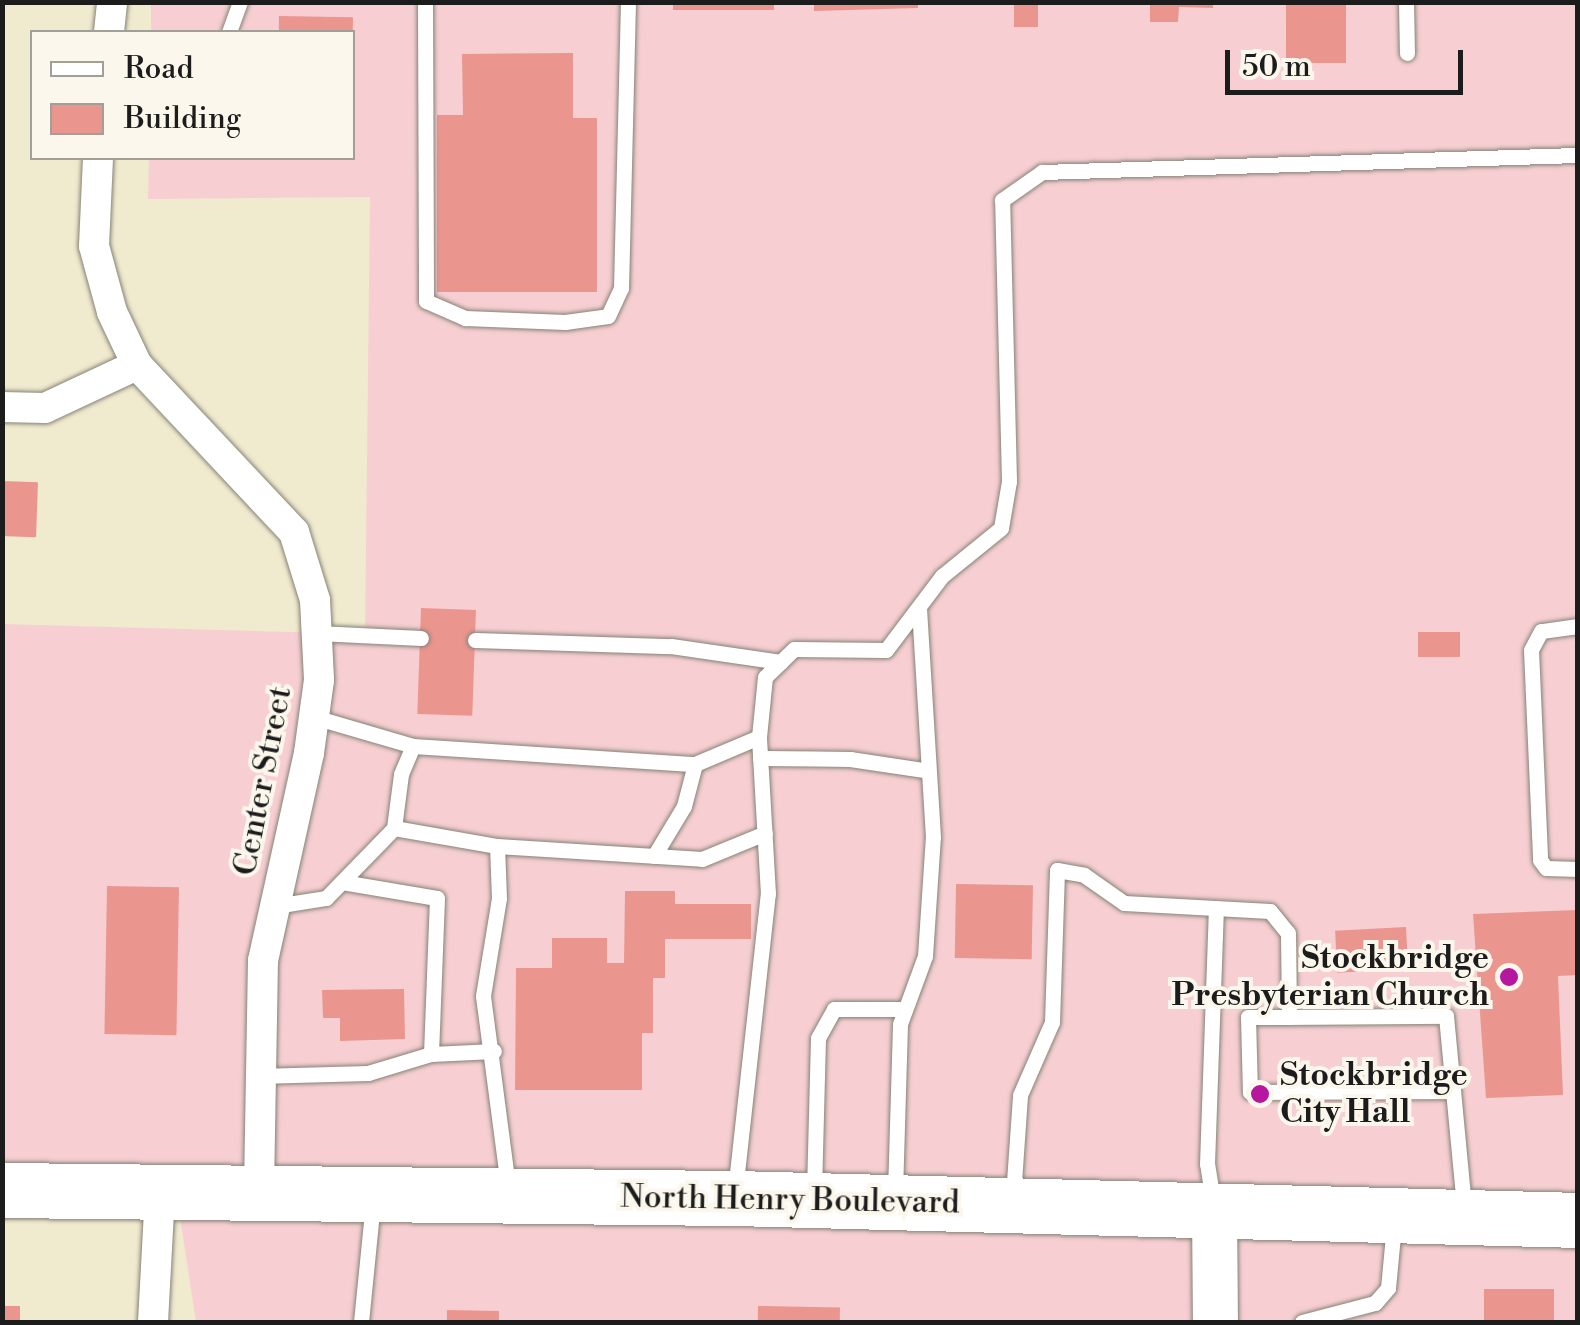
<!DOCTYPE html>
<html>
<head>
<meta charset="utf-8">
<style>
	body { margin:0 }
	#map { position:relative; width:1580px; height:1325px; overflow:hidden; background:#f0eacf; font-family:"Libre Bodoni",serif }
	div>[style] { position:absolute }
	.built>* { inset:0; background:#f7cfd3 }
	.building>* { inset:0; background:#eb958f; transform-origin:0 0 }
	.roads { filter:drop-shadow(0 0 2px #868376) drop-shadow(0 0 2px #868376) }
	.lane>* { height:15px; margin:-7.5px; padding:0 7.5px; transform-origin:7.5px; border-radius:7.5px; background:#fff }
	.street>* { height:30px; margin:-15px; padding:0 15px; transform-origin:15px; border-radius:15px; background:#fff }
	.secondary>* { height:45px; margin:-22.5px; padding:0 22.5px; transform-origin:22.5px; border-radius:22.5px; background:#fff }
	.highway>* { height:55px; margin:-27.5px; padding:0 27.5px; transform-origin:27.5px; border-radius:27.5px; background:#fff }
	.dots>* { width:28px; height:28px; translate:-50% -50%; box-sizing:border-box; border:5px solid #fbf7ec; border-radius:50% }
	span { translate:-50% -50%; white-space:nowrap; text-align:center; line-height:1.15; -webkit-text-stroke:8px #fbf7ec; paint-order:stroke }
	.street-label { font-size:32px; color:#1c1c1c }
	.poi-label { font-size:32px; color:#1c1c1c; font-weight:700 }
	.right { translate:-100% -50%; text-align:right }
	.left { translate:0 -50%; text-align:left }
	.frame { position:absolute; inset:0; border:5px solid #1c1c1c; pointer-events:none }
	.legend { position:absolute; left:30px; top:30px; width:325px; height:130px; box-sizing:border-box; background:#fbf7ec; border:2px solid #a29f99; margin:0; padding:12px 18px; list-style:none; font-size:30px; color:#1c1c1c }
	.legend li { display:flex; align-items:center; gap:20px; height:50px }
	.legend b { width:50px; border:2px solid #a29f99 }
	.scale { position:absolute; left:1225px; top:50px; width:238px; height:45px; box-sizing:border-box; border:5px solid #1c1c1c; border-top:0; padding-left:12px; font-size:30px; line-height:35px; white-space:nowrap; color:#1c1c1c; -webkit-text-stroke:8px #fbf7ec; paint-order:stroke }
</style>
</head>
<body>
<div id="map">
	<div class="built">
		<div style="clip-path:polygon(151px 3px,1577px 3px,1577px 1322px,196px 1322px,180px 1217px,3px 1220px,3px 624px,365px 634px,370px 197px,148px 199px,149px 158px,352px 158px,352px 32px,151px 32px)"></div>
	</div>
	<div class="building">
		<div style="left:673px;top:2px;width:101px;height:8px"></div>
		<div style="clip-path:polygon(814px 2px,918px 2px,918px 8px,814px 11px)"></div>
		<div style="left:1014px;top:2px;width:24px;height:25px"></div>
		<div style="clip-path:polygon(1150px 2px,1213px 2px,1213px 8px,1179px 7px,1178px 22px,1150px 22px)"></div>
		<div style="left:1286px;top:2px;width:60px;height:61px"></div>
		<div style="left:279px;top:16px;width:74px;height:16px;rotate:1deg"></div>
		<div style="clip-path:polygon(573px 53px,573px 118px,597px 118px,597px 292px,437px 292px,437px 115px,463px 115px,462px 54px)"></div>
		<div style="left:2px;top:481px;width:36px;height:55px;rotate:2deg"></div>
		<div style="left:421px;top:608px;width:55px;height:106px;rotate:2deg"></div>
		<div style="left:1418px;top:632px;width:42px;height:25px"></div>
		<div style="left:956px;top:884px;width:77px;height:74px;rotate:1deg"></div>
		<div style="left:107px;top:886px;width:72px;height:148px;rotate:1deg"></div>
		<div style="clip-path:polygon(625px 891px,675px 891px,675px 904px,751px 904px,751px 939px,665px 939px,665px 978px,653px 978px,653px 1033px,642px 1033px,642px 1090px,515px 1090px,516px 968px,552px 968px,552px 938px,607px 938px,607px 963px,624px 963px)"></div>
		<div style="clip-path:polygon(1578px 910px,1578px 975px,1558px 976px,1563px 1095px,1486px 1098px,1473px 914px)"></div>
		<div style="left:1406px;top:927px;width:42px;height:71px;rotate:87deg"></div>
		<div style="clip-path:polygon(404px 989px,405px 1039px,340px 1041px,340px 1018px,323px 1018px,322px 990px)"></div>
		<div style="left:1554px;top:1289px;width:33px;height:70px;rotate:90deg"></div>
		<div style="left:2px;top:1306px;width:18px;height:16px"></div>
		<div style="left:758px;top:1306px;width:82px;height:16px;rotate:1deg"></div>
		<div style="left:447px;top:1310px;width:52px;height:12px;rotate:1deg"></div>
	</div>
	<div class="roads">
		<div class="lane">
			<div style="left:425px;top:2px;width:299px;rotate:89.8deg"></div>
			<div style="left:426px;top:301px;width:43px;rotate:23.6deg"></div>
			<div style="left:465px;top:318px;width:100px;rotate:2.3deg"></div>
			<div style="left:565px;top:322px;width:43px;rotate:-7.9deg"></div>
			<div style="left:608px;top:316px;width:31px;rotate:-65deg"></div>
			<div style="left:621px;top:288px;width:286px;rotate:-88.6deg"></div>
			<div style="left:1406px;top:2px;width:51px;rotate:88.9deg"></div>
			<div style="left:229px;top:32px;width:32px;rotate:-70deg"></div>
			<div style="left:1578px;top:626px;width:37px;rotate:172deg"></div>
			<div style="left:1541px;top:631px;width:21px;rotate:118deg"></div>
			<div style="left:1531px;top:650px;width:210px;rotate:87.5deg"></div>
			<div style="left:1540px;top:860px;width:10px;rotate:53deg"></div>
			<div style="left:1546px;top:868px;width:32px;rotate:2deg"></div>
			<div style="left:317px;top:633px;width:104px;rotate:2.8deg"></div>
			<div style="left:475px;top:640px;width:196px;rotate:1.8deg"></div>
			<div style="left:671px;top:646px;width:111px;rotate:8.3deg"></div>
			<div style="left:314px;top:717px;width:103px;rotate:16.3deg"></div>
			<div style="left:413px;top:746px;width:283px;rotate:3.7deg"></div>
			<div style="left:695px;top:764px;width:69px;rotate:-22.9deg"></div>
			<div style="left:760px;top:758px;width:90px;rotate:0.6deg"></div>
			<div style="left:850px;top:759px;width:75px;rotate:8.5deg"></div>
			<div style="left:394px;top:828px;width:54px;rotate:-82.6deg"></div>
			<div style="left:401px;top:774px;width:30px;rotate:-67deg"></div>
			<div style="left:497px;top:846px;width:52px;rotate:87.8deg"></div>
			<div style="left:499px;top:898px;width:99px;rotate:99.3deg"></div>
			<div style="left:483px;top:996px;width:191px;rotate:82.5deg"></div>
			<div style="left:654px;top:856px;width:58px;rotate:-59deg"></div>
			<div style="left:684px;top:806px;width:43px;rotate:-75.3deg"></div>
			<div style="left:342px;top:882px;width:96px;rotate:9.6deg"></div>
			<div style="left:437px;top:898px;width:156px;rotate:92.2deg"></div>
			<div style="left:275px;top:906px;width:52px;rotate:-8.9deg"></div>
			<div style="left:326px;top:898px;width:98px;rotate:-45.8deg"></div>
			<div style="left:394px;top:828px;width:105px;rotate:9.9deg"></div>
			<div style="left:497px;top:846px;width:205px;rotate:3.6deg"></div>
			<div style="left:702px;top:859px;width:68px;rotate:-22.4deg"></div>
			<div style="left:1289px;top:1017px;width:41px;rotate:180deg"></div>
			<div style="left:1248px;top:1017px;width:75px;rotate:88.5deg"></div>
			<div style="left:1250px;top:1092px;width:203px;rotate:-0.3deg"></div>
			<div style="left:257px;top:1076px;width:111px;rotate:-1.5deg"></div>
			<div style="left:368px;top:1073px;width:66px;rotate:-16.8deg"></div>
			<div style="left:431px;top:1054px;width:63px;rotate:-2.7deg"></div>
			<div style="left:735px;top:1191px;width:299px;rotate:-83.7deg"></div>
			<div style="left:768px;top:894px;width:157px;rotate:-93.3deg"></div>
			<div style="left:759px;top:737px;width:60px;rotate:-84.3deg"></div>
			<div style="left:765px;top:677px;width:40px;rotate:-44deg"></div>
			<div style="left:794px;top:649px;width:92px;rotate:0.6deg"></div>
			<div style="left:886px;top:650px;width:93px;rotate:-52.9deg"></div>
			<div style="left:942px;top:576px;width:76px;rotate:-39.1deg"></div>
			<div style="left:1001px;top:528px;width:48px;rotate:-80.3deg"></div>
			<div style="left:1009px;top:481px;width:281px;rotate:-91.4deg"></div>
			<div style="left:1002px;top:200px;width:49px;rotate:-35deg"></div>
			<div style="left:1042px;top:172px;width:536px;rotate:-1.82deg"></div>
			<div style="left:814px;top:1191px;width:153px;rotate:-88.5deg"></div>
			<div style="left:818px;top:1038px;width:33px;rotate:-61deg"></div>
			<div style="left:834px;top:1009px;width:71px"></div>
			<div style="left:895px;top:1193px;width:169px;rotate:-88.3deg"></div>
			<div style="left:900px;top:1024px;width:72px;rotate:-69.8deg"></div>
			<div style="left:925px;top:956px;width:119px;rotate:-86.2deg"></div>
			<div style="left:933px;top:837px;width:229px;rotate:-93.5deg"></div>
			<div style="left:1013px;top:1196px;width:101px;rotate:-86deg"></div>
			<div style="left:1020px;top:1095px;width:80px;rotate:-66.3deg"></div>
			<div style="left:1052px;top:1022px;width:152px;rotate:-88.1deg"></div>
			<div style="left:1057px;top:870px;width:27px;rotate:10deg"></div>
			<div style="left:1084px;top:875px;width:49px;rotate:35deg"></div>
			<div style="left:1124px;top:903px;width:146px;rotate:3.1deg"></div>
			<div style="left:1270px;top:911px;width:28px;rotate:51deg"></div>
			<div style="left:1288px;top:933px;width:84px;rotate:89.3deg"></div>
			<div style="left:1289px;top:1017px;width:157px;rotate:-0.4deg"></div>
			<div style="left:1446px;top:1016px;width:192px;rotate:84.6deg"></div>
			<div style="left:1213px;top:1201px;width:37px;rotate:-99deg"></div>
			<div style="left:1207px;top:1164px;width:253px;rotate:-88deg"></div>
			<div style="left:361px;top:1322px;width:121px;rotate:-84.3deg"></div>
			<div style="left:1302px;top:1322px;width:75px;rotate:-14.6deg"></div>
			<div style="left:1375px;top:1303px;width:20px;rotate:-49deg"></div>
			<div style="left:1388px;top:1288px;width:64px;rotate:-84.6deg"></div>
		</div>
		<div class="street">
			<div style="left:109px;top:32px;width:30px;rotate:-84deg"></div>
			<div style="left:98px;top:158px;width:88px;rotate:92.6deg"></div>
			<div style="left:94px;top:246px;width:68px;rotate:74.7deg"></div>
			<div style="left:112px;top:312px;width:59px;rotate:64.7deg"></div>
			<div style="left:137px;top:365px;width:229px;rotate:46.8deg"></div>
			<div style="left:294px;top:532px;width:71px;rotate:72.8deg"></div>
			<div style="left:315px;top:600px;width:80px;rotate:87.1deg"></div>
			<div style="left:319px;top:680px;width:74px;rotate:97.8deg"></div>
			<div style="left:309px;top:753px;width:212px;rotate:102.5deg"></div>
			<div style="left:263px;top:960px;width:231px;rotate:91deg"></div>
			<div style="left:2px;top:407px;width:43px;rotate:1.3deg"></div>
			<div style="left:45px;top:408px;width:102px;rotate:-25.1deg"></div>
			<div style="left:153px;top:1322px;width:128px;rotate:-86.9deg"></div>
		</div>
		<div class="secondary">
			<div style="left:1214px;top:1210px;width:112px;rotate:89.5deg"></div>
		</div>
		<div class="highway">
			<div style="left:2px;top:1190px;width:732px;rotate:0.63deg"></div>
			<div style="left:734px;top:1198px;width:844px;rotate:1.49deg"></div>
		</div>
	</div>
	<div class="dots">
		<div style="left:1509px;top:977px;background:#b5179e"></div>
		<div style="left:1260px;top:1094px;background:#b5179e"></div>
	</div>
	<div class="street-label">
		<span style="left:263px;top:781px;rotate:-79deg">Center Street</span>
		<span style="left:790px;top:1200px;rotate:1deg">North Henry Boulevard</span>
	</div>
	<div class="poi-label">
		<span class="right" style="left:1489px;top:977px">Stockbridge<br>Presbyterian Church</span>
		<span class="left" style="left:1280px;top:1094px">Stockbridge<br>City Hall</span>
	</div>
	<div class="frame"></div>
	<ul class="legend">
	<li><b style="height:12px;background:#fff"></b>Road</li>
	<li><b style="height:28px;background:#eb958f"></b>Building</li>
	</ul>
	<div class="scale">50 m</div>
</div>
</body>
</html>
